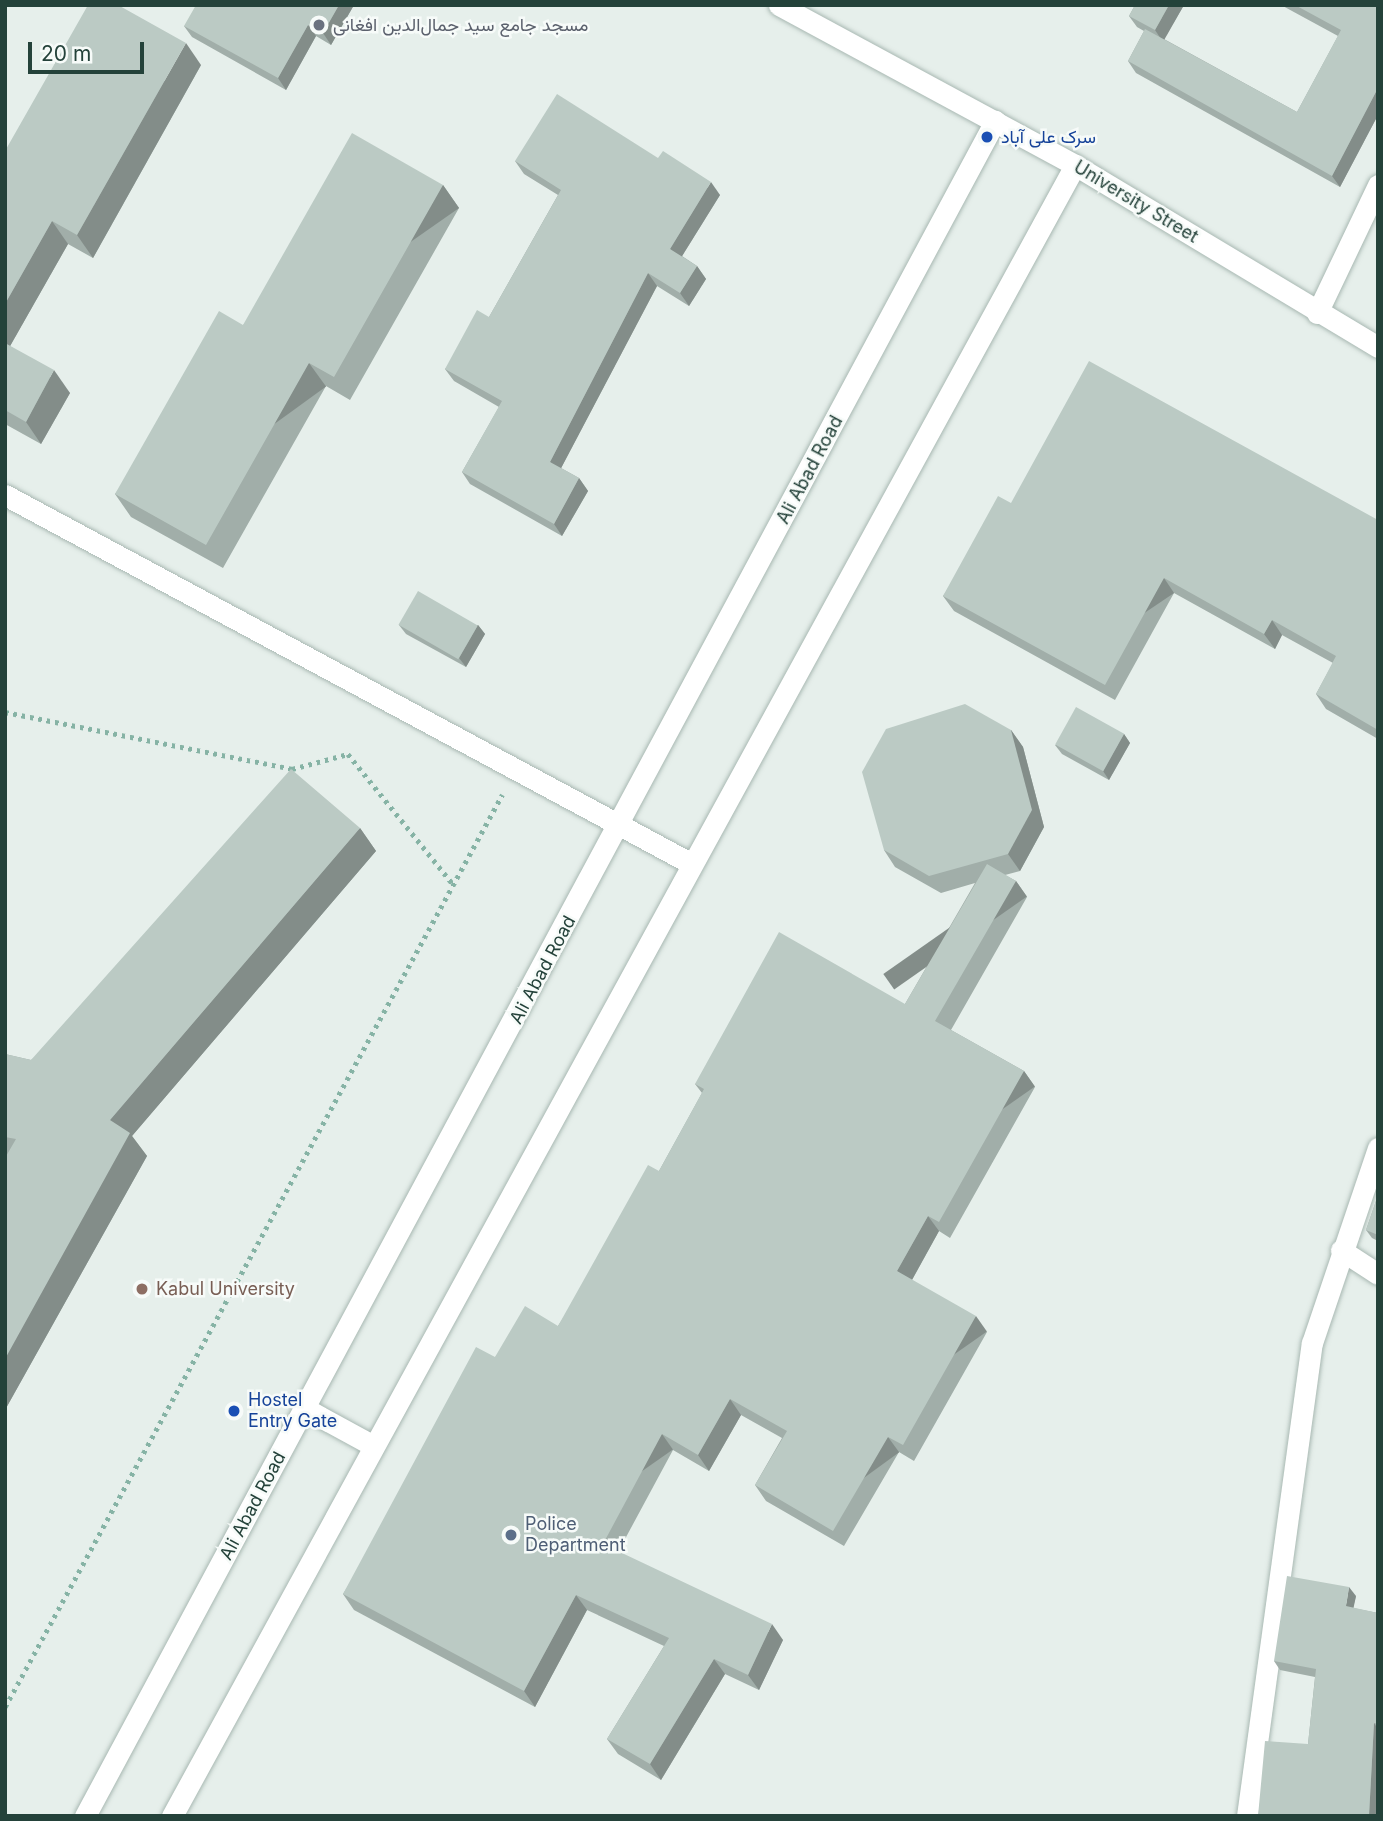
<!DOCTYPE html>
<html>
<head>
<meta charset="utf-8">
<style>
	body { margin:0 }
	#map { position:relative; width:1383px; height:1821px; overflow:hidden; background:#e6efeb; font-family:Inter,Vazirmatn,sans-serif }
	div>[style] { position:absolute }
	.path>* { height:4.5px; margin-top:-2.25px; transform-origin:0; background:repeating-linear-gradient(90deg,#86b3a5 0 3.5px,transparent 0 8.5px) }
	.roads { filter:drop-shadow(0 0 2px #a8b8b2) drop-shadow(0 0 2px #a8b8b2) }
	.minor>* { height:21px; margin:-10.5px; padding:0 10.5px; transform-origin:10.5px; border-radius:10.5px; background:#fff }
	.wall>* { inset:0; background:#a1aea9 }
	.shaded-wall>* { inset:0; background:#838d89; transform-origin:0 0 }
	.building>* { inset:0; background:#bbcac4; transform-origin:0 0 }
	.dots>* { width:19px; height:19px; translate:-50% -50%; box-sizing:border-box; border:4px solid #f7fbf9; border-radius:50% }
	span { translate:-50% -50%; white-space:nowrap; text-align:center; line-height:1.15; -webkit-text-stroke:5px #f7fbf9; paint-order:stroke }
	.worship-label { font-size:18px; color:#5b616d }
	.left { translate:0 -50%; text-align:left }
	.transit-label { font-size:18px; color:#164399 }
	.street-label { font-size:18px; color:#24423a }
	.education-label { font-size:18px; color:#785e54 }
	.service-label { font-size:18px; color:#4e5e75 }
	.frame { position:absolute; inset:0; border:7px solid #24423a; pointer-events:none }
	.scale { position:absolute; left:28px; top:42px; width:116px; height:32px; box-sizing:border-box; border:4px solid #24423a; border-top:0; padding-left:9px; font-size:21px; line-height:24px; white-space:nowrap; color:#24423a; -webkit-text-stroke:5px #f7fbf9; paint-order:stroke }
</style>
</head>
<body>
<div id="map">
	<div class="path">
		<div style="left:5px;top:712px;width:293px;rotate:11.2deg"></div>
		<div style="left:292px;top:769px;width:58px;rotate:-15deg"></div>
		<div style="left:348px;top:754px;width:167px;rotate:51.1deg"></div>
		<div style="left:5px;top:1707px;width:1039px;rotate:-61.41deg"></div>
	</div>
	<div class="roads">
		<div class="minor">
			<div style="left:779px;top:5px;width:336px;rotate:28.4deg"></div>
			<div style="left:1075px;top:165px;width:353px;rotate:31deg"></div>
			<div style="left:1317px;top:313px;width:142px;rotate:-64.5deg"></div>
			<div style="left:5px;top:495px;width:780px;rotate:28.24deg"></div>
			<div style="left:1341px;top:1250px;width:44px;rotate:33deg"></div>
			<div style="left:306px;top:1409px;width:77px;rotate:28.6deg"></div>
			<div style="left:85px;top:1816px;width:1924px;rotate:-61.77deg"></div>
			<div style="left:172px;top:1816px;width:1882px;rotate:-61.32deg"></div>
			<div style="left:1247px;top:1816px;width:477px;rotate:-82.2deg"></div>
			<div style="left:1312px;top:1343px;width:206px;rotate:-71.3deg"></div>
		</div>
	</div>
	<div class="wall">
		<div style="clip-path:polygon(354px 5px,331px 45px,316px 36px,286px 90px,192px 37px,184px 26px)"></div>
		<div style="clip-path:polygon(1135px 5px,1184px 5px,1164px 39px,1297px 112px,1338px 36px,1281px 5px,1378px 5px,1378px 115px,1340px 187px,1136px 73px,1128px 61px,1144px 31px,1137px 27px,1129px 16px)"></div>
		<div style="clip-path:polygon(201px 65px,93px 258px,68px 244px,10px 346px,70px 393px,41px 444px,5px 424px,5px 151px)"></div>
		<div style="clip-path:polygon(658px 158px,720px 195px,682px 256px,697px 266px,706px 279px,689px 306px,657px 286px,561px 468px,579px 478px,588px 491px,562px 536px,470px 484px,462px 472px,499px 407px,454px 381px,445px 369px,489px 317px,558px 195px,524px 174px,515px 161px)"></div>
		<div style="clip-path:polygon(443px 185px,459px 208px,350px 400px,326px 386px,223px 568px,131px 517px,115px 494px,243px 325px)"></div>
		<div style="clip-path:polygon(1011px 503px,1378px 520px,1378px 739px,1326px 709px,1316px 694px,1333px 663px,1282px 635px,1275px 649px,1174px 593px,1115px 700px,954px 611px,943px 596px)"></div>
		<div style="clip-path:polygon(399px 625px,478px 625px,485px 634px,466px 667px,406px 634px)"></div>
		<div style="clip-path:polygon(1011px 730px,1023px 747px,1044px 827px,1020px 871px,1005px 875px,1016px 881px,1027px 897px,951px 1030px,1024px 1071px,1035px 1087px,950px 1238px,939px 1231px,912px 1280px,987px 1332px,914px 1461px,899px 1452px,844px 1546px,766px 1501px,755px 1485px,782px 1438px,741px 1415px,709px 1471px,673px 1450px,618px 1552px,783px 1640px,759px 1690px,725px 1674px,661px 1780px,618px 1754px,607px 1739px,664px 1646px,587px 1610px,535px 1707px,354px 1610px,343px 1594px,495px 1357px,558px 1326px,659px 1171px,702px 1093px,695px 1084px,905px 1004px,975px 883px,941px 893px,895px 867px,884px 850px)"></div>
		<div style="clip-path:polygon(1124px 734px,1130px 743px,1109px 780px,1062px 754px,1055px 745px)"></div>
		<div style="clip-path:polygon(360px 828px,376px 851px,132px 1136px,147px 1156px,5px 1410px,5px 1054px,31px 1060px)"></div>
		<div style="clip-path:polygon(1378px 1195px,1378px 1241px,1372px 1238px,1366px 1230px)"></div>
		<div style="clip-path:polygon(1356px 1596px,1353px 1608px,1378px 1613px,1378px 1777px,1376px 1816px,1258px 1816px,1308px 1744px,1315px 1677px,1280px 1670px,1274px 1661px)"></div>
	</div>
	<div class="shaded-wall">
		<div style="clip-path:polygon(339px 5px,354px 5px,331px 45px,323px 33px)"></div>
		<div style="clip-path:polygon(1169px 5px,1184px 5px,1163px 42px,1155px 30px)"></div>
		<div style="clip-path:polygon(308px 25px,316px 36px,286px 90px,278px 78px)"></div>
		<div style="clip-path:polygon(186px 43px,201px 65px,93px 258px,77px 235px)"></div>
		<div style="clip-path:polygon(1378px 88px,1378px 115px,1340px 187px,1332px 176px)"></div>
		<div style="clip-path:polygon(711px 182px,720px 195px,679px 261px,670px 249px)"></div>
		<div style="left:443px;top:185px;width:28px;height:221px;rotate:55deg"></div>
		<div style="clip-path:polygon(52px 221px,68px 244px,5px 355px,5px 304px)"></div>
		<div style="clip-path:polygon(697px 266px,706px 279px,689px 306px,680px 293px)"></div>
		<div style="clip-path:polygon(648px 273px,657px 286px,558px 474px,550px 462px)"></div>
		<div style="left:309px;top:363px;width:29px;height:209px;rotate:54deg"></div>
		<div style="clip-path:polygon(54px 370px,70px 393px,41px 444px,26px 422px)"></div>
		<div style="clip-path:polygon(579px 478px,588px 491px,562px 536px,554px 524px)"></div>
		<div style="left:1164px;top:578px;width:18px;height:122px;rotate:56deg"></div>
		<div style="clip-path:polygon(1272px 620px,1282px 635px,1275px 649px,1264px 634px)"></div>
		<div style="clip-path:polygon(478px 625px,485px 634px,466px 667px,459px 658px)"></div>
		<div style="clip-path:polygon(1011px 730px,1023px 747px,1044px 827px,1020px 871px,1008px 854px)"></div>
		<div style="clip-path:polygon(1124px 734px,1130px 743px,1109px 780px,1103px 771px)"></div>
		<div style="clip-path:polygon(360px 828px,376px 851px,132px 1136px,147px 1156px,5px 1410px,5px 1359px,110px 1120px)"></div>
		<div style="left:1016px;top:881px;width:19px;height:162px;rotate:55deg"></div>
		<div style="left:1024px;top:1071px;width:19px;height:173px;rotate:55deg"></div>
		<div style="clip-path:polygon(928px 1216px,939px 1231px,908px 1287px,897px 1271px)"></div>
		<div style="left:976px;top:1316px;width:19px;height:148px;rotate:55deg"></div>
		<div style="clip-path:polygon(730px 1399px,741px 1415px,709px 1471px,698px 1455px)"></div>
		<div style="left:662px;top:1434px;width:19px;height:125px;rotate:55deg"></div>
		<div style="left:888px;top:1437px;width:19px;height:109px;rotate:54deg"></div>
		<div style="clip-path:polygon(1349px 1587px,1356px 1596px,1352px 1615px,1346px 1606px)"></div>
		<div style="clip-path:polygon(576px 1595px,587px 1610px,535px 1707px,524px 1691px)"></div>
		<div style="clip-path:polygon(772px 1624px,783px 1640px,759px 1690px,748px 1675px)"></div>
		<div style="clip-path:polygon(714px 1659px,725px 1674px,661px 1780px,650px 1764px)"></div>
		<div style="clip-path:polygon(1374px 1723px,1378px 1729px,1378px 1777px,1376px 1816px,1369px 1816px)"></div>
	</div>
	<div class="building">
		<div style="clip-path:polygon(88px 5px,118px 5px,186px 43px,77px 235px,52px 221px,5px 304px,5px 151px)"></div>
		<div style="clip-path:polygon(196px 5px,339px 5px,323px 33px,308px 25px,278px 78px,184px 26px)"></div>
		<div style="clip-path:polygon(1135px 5px,1169px 5px,1155px 30px,1129px 16px)"></div>
		<div style="clip-path:polygon(1295px 5px,1378px 5px,1378px 88px,1332px 176px,1128px 61px,1145px 29px,1297px 112px,1341px 30px)"></div>
		<div style="clip-path:polygon(557px 94px,658px 158px,663px 151px,711px 182px,670px 249px,697px 266px,680px 293px,648px 273px,550px 462px,579px 478px,554px 524px,462px 472px,502px 401px,445px 369px,477px 310px,489px 317px,561px 190px,515px 161px)"></div>
		<div style="clip-path:polygon(352px 133px,443px 185px,334px 377px,309px 363px,206px 545px,115px 494px,219px 311px,243px 325px)"></div>
		<div style="clip-path:polygon(5px 343px,54px 370px,26px 422px,5px 410px)"></div>
		<div style="clip-path:polygon(1089px 361px,1378px 520px,1378px 730px,1316px 694px,1336px 656px,1272px 620px,1264px 634px,1164px 578px,1105px 685px,943px 596px,998px 496px,1011px 503px)"></div>
		<div style="left:418px;top:591px;width:69px;height:39px;rotate:30deg"></div>
		<div style="clip-path:polygon(965px 704px,1011px 730px,1032px 810px,1008px 854px,929px 876px,884px 850px,862px 772px,886px 729px)"></div>
		<div style="left:1076px;top:707px;width:55px;height:43px;rotate:29deg"></div>
		<div style="clip-path:polygon(291px 769px,360px 828px,110px 1120px,130px 1133px,5px 1359px,5px 1158px,16px 1139px,5px 1137px,5px 1054px,31px 1060px)"></div>
		<div style="clip-path:polygon(987px 864px,1016px 881px,935px 1021px,1024px 1071px,939px 1222px,928px 1216px,897px 1271px,976px 1316px,903px 1445px,888px 1437px,833px 1531px,755px 1485px,787px 1431px,730px 1399px,698px 1455px,662px 1434px,603px 1544px,772px 1624px,748px 1675px,714px 1659px,650px 1764px,607px 1739px,669px 1638px,576px 1595px,524px 1691px,343px 1594px,476px 1347px,495px 1357px,525px 1306px,558px 1326px,648px 1165px,659px 1171px,704px 1089px,695px 1084px,779px 932px,905px 1004px)"></div>
		<div style="clip-path:polygon(1378px 1195px,1378px 1235px,1366px 1230px)"></div>
		<div style="clip-path:polygon(1287px 1576px,1349px 1587px,1346px 1606px,1378px 1613px,1378px 1724px,1374px 1723px,1369px 1816px,1258px 1816px,1265px 1741px,1308px 1744px,1316px 1669px,1274px 1661px)"></div>
	</div>
	<div class="dots">
		<div style="left:319px;top:25px;background:#6b7280"></div>
		<div style="left:987px;top:137px;background:#1a4fb4"></div>
		<div style="left:142px;top:1289px;background:#8d6e63"></div>
		<div style="left:234px;top:1411px;background:#1a4fb4"></div>
		<div style="left:511px;top:1535px;background:#5c6f8a"></div>
	</div>
	<div class="worship-label">
		<span class="left" style="left:333px;top:25px">مسجد جامع سید جمال‌الدین افغانی</span>
	</div>
	<div class="transit-label">
		<span class="left" style="left:1001px;top:137px">سرک علی آباد</span>
		<span class="left" style="left:248px;top:1411px">Hostel<br>Entry Gate</span>
	</div>
	<div class="street-label">
		<span style="left:1136px;top:202px;rotate:31deg">University Street</span>
		<span style="left:810px;top:470px;rotate:-62deg">Ali Abad Road</span>
		<span style="left:543px;top:970px;rotate:-62deg">Ali Abad Road</span>
		<span style="left:253px;top:1506px;rotate:-62deg">Ali Abad Road</span>
	</div>
	<div class="education-label">
		<span class="left" style="left:156px;top:1289px">Kabul University</span>
	</div>
	<div class="service-label">
		<span class="left" style="left:525px;top:1535px">Police<br>Department</span>
	</div>
	<div class="frame"></div>
	<div class="scale">20 m</div>
</div>
</body>
</html>
